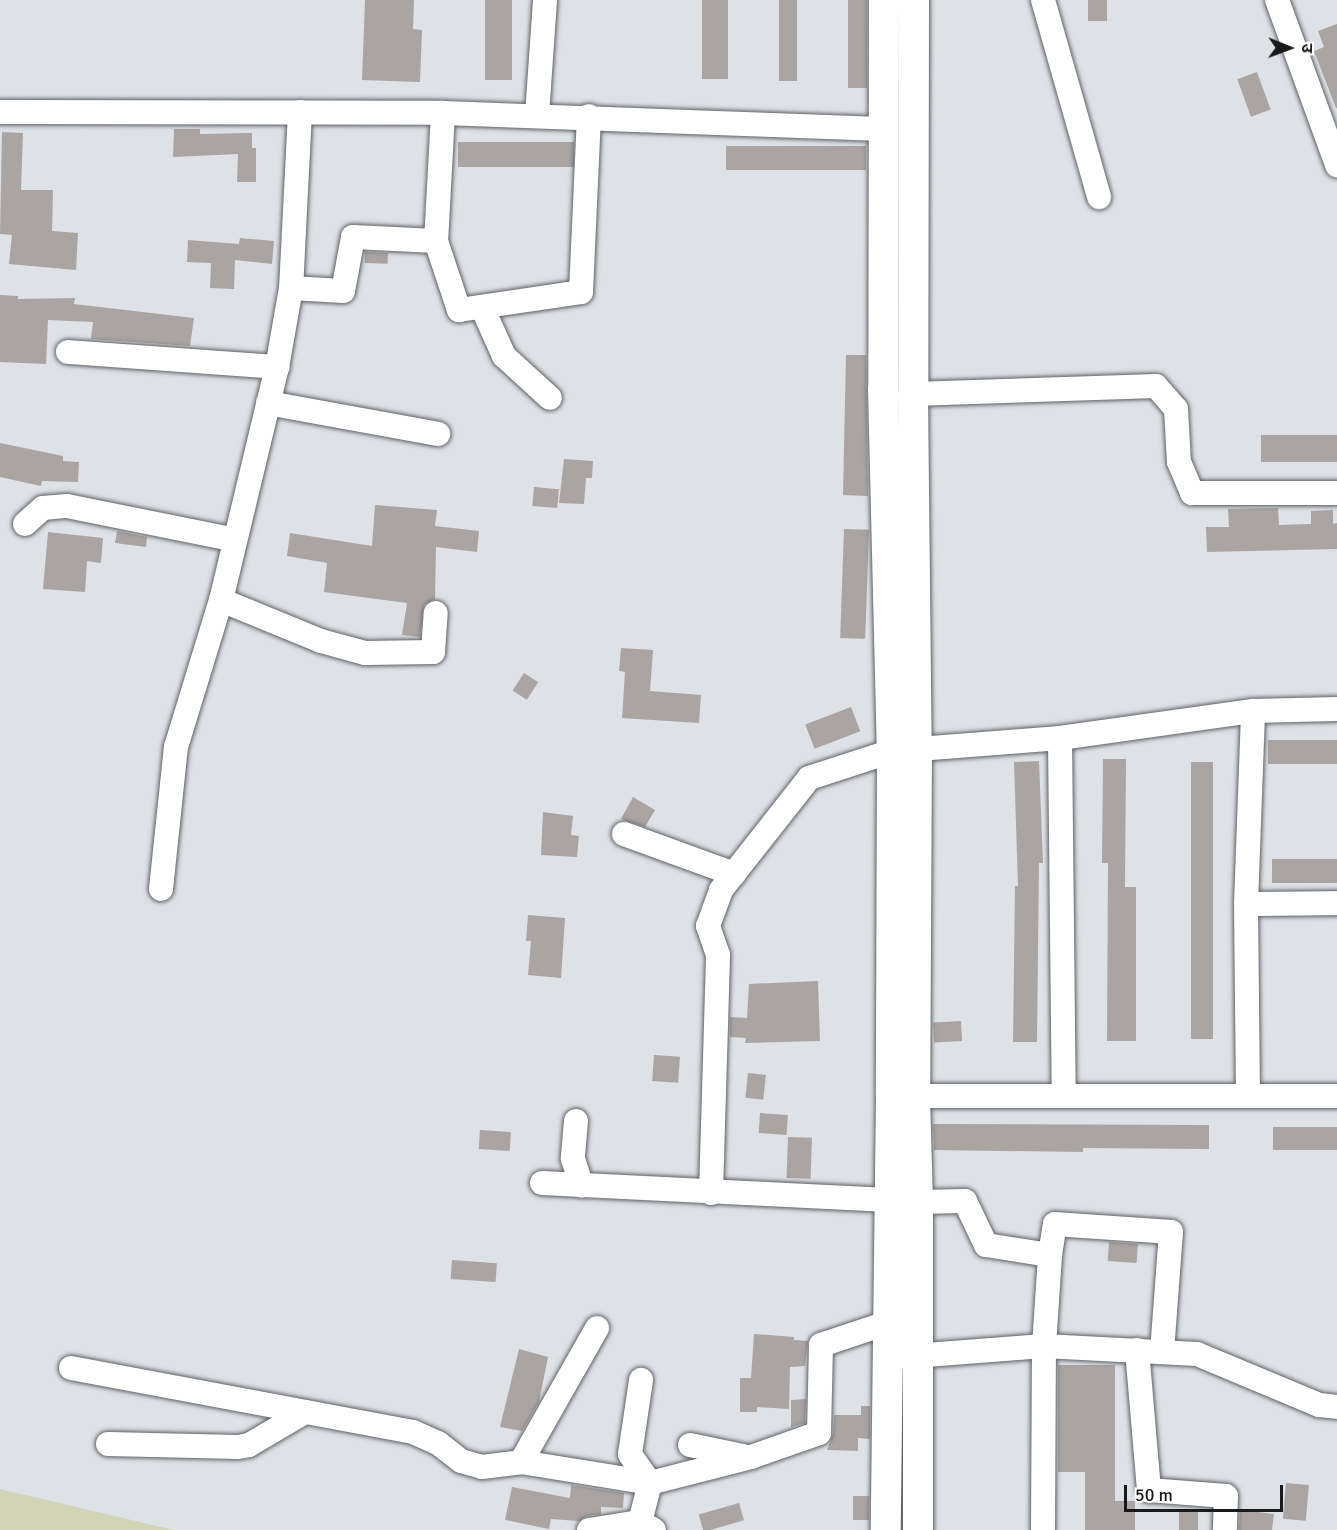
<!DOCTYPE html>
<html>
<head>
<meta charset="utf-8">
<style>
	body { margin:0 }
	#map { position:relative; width:1337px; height:1530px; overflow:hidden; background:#dee1e5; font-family:Signika,"Noto Sans Devanagari",sans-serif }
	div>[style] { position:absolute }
	.green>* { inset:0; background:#d1d5b5 }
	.building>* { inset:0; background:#aaa4a3; transform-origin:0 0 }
	.roads { filter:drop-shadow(0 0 2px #5f6265) drop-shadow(0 0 2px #5f6265) }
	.minor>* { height:24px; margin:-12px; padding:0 12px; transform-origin:12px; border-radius:12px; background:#fff }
	.tertiary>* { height:30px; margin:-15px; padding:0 15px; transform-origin:15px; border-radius:15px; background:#fff }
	span { translate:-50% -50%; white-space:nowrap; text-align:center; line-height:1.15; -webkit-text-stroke:5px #fff; paint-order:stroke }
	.north { position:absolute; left:1259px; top:18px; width:60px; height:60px; -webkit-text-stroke:4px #fff; paint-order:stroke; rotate:91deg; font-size:16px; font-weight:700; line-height:24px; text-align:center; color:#18191a }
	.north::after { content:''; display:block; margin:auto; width:21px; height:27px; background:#18191a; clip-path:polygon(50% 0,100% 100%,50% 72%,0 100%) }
	.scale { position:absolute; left:1124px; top:1485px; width:159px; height:27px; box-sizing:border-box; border:3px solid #18191a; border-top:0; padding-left:8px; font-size:18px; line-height:21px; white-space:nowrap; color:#18191a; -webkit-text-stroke:4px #fff; paint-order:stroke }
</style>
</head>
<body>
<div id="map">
	<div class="green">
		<div style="clip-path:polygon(0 1489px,174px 1530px,0 1530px)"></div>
	</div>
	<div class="building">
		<div style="clip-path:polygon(365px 0,414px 0,413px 29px,422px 30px,420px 82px,362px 80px)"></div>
		<div style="left:485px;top:0;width:27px;height:80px"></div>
		<div style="left:702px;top:0;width:26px;height:79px"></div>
		<div style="left:779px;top:0;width:18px;height:81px"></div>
		<div style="left:848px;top:0;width:19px;height:88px"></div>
		<div style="left:1088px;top:0;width:19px;height:21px"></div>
		<div style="clip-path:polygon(1337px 24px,1337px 108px,1336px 108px,1314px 51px,1324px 47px,1318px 31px)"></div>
		<div style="left:1257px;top:72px;width:40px;height:21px;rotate:70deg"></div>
		<div style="clip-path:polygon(174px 129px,200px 129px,200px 134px,252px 133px,252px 148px,256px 148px,256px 182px,237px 182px,238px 154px,173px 157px)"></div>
		<div style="clip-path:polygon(2px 132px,23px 133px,21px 190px,53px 190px,52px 231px,78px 233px,76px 270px,9px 264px,12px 235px,0 234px)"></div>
		<div style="left:458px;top:142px;width:116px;height:25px"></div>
		<div style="left:726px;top:146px;width:140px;height:24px"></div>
		<div style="clip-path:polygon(240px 238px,274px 241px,272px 264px,235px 260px,234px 289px,210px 288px,211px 263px,187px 262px,188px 240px,239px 244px)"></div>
		<div style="left:365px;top:252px;width:23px;height:11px;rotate:2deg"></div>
		<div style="clip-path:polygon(0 295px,18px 296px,18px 299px,75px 298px,74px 304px,194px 318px,190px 346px,91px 339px,93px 322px,48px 320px,46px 364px,0 362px)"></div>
		<div style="clip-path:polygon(846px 355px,866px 355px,868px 496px,843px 495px)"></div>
		<div style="left:1337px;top:435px;width:27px;height:76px;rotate:90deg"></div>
		<div style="clip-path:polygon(0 443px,63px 456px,63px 461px,79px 462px,78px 482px,42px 481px,41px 486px,0 477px)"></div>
		<div style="clip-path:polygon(564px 459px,593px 461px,592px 478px,586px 478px,584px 504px,559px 503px)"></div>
		<div style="left:534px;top:487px;width:25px;height:19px;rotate:5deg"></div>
		<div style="clip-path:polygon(375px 505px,437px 510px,435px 526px,479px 531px,477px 552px,436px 547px,435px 599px,424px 605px,420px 637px,402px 635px,407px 603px,324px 592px,327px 563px,287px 556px,290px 533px,372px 546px)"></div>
		<div style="clip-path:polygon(1278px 508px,1279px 525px,1311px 524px,1311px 511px,1333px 510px,1333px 524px,1337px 523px,1337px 549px,1207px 552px,1206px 527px,1229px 527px,1228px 509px)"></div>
		<div style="left:844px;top:529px;width:25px;height:109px;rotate:2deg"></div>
		<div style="clip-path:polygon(117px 531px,147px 537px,146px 547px,115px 543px)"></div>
		<div style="clip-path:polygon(48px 532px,103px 538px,101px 563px,87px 561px,85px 592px,43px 589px)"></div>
		<div style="clip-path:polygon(621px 648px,653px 650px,650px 691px,701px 695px,699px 723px,622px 718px,625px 672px,619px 671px)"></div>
		<div style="left:524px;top:673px;width:17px;height:21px;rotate:33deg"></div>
		<div style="left:851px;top:707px;width:26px;height:49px;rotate:69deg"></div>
		<div style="left:1268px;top:740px;width:69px;height:24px"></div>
		<div style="clip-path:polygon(1103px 759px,1126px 759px,1125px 887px,1136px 887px,1136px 1041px,1107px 1041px,1108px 863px,1102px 863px)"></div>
		<div style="clip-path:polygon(1039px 761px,1043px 863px,1039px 863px,1037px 1042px,1013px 1042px,1015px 886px,1018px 886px,1014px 762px)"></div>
		<div style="left:1191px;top:762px;width:22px;height:277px"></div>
		<div style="clip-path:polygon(633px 797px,655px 810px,645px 827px,621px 819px)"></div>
		<div style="clip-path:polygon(543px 812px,573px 816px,571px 835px,579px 836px,577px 857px,541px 855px)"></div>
		<div style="left:1272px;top:859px;width:65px;height:24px"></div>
		<div style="clip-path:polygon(528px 915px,565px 918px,561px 978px,528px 975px,531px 941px,526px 941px)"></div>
		<div style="clip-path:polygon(818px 981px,820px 1041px,745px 1043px,746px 1038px,730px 1037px,730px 1017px,747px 1018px,749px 984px)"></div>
		<div style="left:961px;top:1021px;width:20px;height:28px;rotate:87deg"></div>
		<div style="left:654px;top:1055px;width:26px;height:26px;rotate:4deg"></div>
		<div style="left:748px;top:1073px;width:18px;height:25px;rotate:6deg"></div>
		<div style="left:760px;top:1113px;width:28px;height:20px;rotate:4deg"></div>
		<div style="clip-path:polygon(933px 1124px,1209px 1125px,1209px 1149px,1083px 1148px,1083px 1152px,934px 1150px)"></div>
		<div style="left:1273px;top:1127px;width:64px;height:23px"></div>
		<div style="left:480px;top:1130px;width:31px;height:19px;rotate:4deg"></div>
		<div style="left:788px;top:1137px;width:24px;height:41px;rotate:2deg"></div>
		<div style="left:1109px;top:1242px;width:29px;height:19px;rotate:4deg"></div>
		<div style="left:452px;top:1260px;width:45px;height:19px;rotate:4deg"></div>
		<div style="clip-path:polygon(754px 1334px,794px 1337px,794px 1340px,808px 1341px,805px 1366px,790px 1367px,789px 1409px,757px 1407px,757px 1412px,740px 1412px,740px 1378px,751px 1378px)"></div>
		<div style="clip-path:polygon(519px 1349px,548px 1357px,539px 1402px,522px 1431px,500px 1427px)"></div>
		<div style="clip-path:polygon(1058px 1365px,1115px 1365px,1115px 1501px,1135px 1501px,1135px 1530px,1085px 1530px,1085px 1472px,1058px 1472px)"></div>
		<div style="clip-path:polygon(806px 1399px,805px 1423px,791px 1427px,791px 1400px)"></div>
		<div style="clip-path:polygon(861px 1406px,870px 1406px,870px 1439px,858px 1438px,858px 1451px,827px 1450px,833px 1434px,834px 1415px,861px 1415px)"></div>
		<div style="left:1286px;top:1483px;width:23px;height:36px;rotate:5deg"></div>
		<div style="clip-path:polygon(571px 1485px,624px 1493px,623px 1508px,601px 1507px,601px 1514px,587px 1516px,579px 1521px,551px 1519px,549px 1529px,505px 1520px,512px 1487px,570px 1498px)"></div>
		<div style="left:853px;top:1496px;width:16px;height:24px"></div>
		<div style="left:739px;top:1503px;width:18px;height:42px;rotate:74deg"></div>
		<div style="left:1179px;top:1510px;width:19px;height:20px"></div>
		<div style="clip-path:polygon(1240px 1510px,1274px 1514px,1272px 1530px,1239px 1530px)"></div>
	</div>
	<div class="roads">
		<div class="minor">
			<div style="left:1043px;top:0;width:205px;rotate:74.1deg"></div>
			<div style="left:1277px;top:0;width:176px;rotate:70deg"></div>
			<div style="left:0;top:112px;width:443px;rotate:0.1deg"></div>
			<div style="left:443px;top:113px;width:439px;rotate:2.1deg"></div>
			<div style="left:300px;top:112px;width:176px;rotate:92.9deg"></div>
			<div style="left:291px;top:288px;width:80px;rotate:100deg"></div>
			<div style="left:277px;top:367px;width:240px;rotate:103.5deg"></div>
			<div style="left:221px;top:600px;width:108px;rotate:22.3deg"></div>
			<div style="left:321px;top:641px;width:46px;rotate:15.3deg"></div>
			<div style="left:365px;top:653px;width:68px;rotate:-0.8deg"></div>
			<div style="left:433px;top:652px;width:39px;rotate:-86deg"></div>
			<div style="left:443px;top:113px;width:128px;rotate:93.1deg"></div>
			<div style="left:436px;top:241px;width:73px;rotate:71.6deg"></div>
			<div style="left:459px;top:310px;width:123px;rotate:-8.4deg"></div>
			<div style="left:581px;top:292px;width:176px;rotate:-87.4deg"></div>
			<div style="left:537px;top:115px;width:115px;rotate:-86deg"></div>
			<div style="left:291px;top:288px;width:52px;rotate:3.3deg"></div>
			<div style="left:343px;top:291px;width:55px;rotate:-79.5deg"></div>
			<div style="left:353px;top:237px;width:83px;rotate:2.8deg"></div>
			<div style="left:482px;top:307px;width:54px;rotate:65.8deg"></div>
			<div style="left:504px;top:356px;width:62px;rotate:42.4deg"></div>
			<div style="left:68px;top:352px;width:210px;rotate:4.1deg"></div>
			<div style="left:913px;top:394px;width:243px;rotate:-1.9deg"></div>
			<div style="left:1156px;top:386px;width:30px;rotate:49deg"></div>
			<div style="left:1176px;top:409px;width:53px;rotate:86.8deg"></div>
			<div style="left:1179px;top:462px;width:34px;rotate:67deg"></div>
			<div style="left:1192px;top:493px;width:145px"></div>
			<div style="left:268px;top:403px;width:173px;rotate:10.3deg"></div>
			<div style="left:25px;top:524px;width:24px;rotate:-42deg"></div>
			<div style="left:43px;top:508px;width:24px;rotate:-5deg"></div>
			<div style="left:67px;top:506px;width:171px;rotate:11.4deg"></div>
			<div style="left:1060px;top:738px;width:357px;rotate:89.4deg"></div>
			<div style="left:624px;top:834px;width:117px;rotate:20deg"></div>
			<div style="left:161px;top:889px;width:143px;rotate:-84deg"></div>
			<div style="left:176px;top:747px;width:154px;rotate:-73deg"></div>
			<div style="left:1246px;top:904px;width:91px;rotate:-0.6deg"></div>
			<div style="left:915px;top:1096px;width:422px"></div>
			<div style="left:1248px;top:1096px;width:192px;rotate:-90.6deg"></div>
			<div style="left:1246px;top:904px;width:193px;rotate:-87.9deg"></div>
			<div style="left:576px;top:1121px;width:38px;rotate:95deg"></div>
			<div style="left:573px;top:1159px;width:28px;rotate:72deg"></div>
			<div style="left:542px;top:1183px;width:347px;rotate:2.8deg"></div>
			<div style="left:711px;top:1193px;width:238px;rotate:-88.3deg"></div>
			<div style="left:718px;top:955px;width:31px;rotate:-109deg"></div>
			<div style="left:708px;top:926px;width:38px;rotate:-70deg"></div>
			<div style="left:721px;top:890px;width:142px;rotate:-51.8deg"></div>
			<div style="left:809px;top:778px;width:87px;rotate:-18deg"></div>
			<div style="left:892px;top:751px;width:169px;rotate:-4.4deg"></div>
			<div style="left:1060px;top:738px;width:195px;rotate:-8deg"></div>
			<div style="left:1253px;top:711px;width:84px;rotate:-1.4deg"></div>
			<div style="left:918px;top:1202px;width:47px;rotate:-1.2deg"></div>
			<div style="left:965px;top:1201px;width:49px;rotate:64.5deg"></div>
			<div style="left:986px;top:1245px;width:65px;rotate:8.9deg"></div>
			<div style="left:1137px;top:1350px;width:141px;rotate:85.1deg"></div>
			<div style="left:1149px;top:1490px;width:77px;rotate:4.5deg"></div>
			<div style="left:1226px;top:1496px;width:34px;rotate:92deg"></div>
			<div style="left:900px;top:1357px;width:144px;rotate:-4.4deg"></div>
			<div style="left:1044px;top:1346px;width:153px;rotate:3deg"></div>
			<div style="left:1197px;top:1354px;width:132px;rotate:22.7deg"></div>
			<div style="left:1319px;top:1405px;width:18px;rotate:6deg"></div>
			<div style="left:71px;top:1368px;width:348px;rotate:10.6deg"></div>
			<div style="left:413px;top:1432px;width:27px;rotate:24deg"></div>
			<div style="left:438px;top:1443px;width:29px;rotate:38deg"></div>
			<div style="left:461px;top:1461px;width:22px;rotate:16deg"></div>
			<div style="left:482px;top:1467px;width:39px;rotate:-7deg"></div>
			<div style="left:521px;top:1462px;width:131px;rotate:9.2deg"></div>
			<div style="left:650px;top:1483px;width:104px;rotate:-14.4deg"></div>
			<div style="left:751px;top:1457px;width:72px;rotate:-19.4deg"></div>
			<div style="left:819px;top:1433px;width:88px;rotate:-88.7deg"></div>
			<div style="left:821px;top:1345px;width:70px;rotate:-18.4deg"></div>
			<div style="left:108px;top:1444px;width:130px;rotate:1.3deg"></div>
			<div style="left:238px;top:1447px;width:11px;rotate:-10deg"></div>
			<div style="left:249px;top:1445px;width:65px;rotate:-30.5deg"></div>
			<div style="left:690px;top:1445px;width:54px;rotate:11.7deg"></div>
			<div style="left:521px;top:1462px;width:154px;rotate:-60.4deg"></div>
			<div style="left:640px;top:1522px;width:40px;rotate:-75.6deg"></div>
			<div style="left:650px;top:1483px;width:35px;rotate:-125deg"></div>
			<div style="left:630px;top:1454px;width:75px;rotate:-81.5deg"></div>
			<div style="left:589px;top:1530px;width:52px;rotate:-8.9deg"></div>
			<div style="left:640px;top:1522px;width:16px;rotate:30deg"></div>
			<div style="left:1043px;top:1530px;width:184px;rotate:-89.7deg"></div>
			<div style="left:1044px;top:1346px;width:91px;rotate:-86.2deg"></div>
			<div style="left:1050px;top:1255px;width:31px;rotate:-81deg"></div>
			<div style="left:1055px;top:1224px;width:116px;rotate:3.9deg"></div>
			<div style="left:1171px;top:1232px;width:120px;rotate:94.3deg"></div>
		</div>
		<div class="tertiary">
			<div style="left:884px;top:0;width:389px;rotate:90.1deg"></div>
			<div style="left:883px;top:389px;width:362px;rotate:88.6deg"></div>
			<div style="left:892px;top:751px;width:344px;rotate:90.2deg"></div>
			<div style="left:891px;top:1095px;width:435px;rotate:90.7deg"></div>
			<div style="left:914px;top:0;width:394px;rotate:90.1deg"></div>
			<div style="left:913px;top:394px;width:355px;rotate:89.4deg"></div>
			<div style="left:917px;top:749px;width:347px;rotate:90.3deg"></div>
			<div style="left:915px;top:1096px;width:106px;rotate:88.4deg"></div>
			<div style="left:918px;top:1202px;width:328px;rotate:90deg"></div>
		</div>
	</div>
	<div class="north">उ</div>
	<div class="scale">50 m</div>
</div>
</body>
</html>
